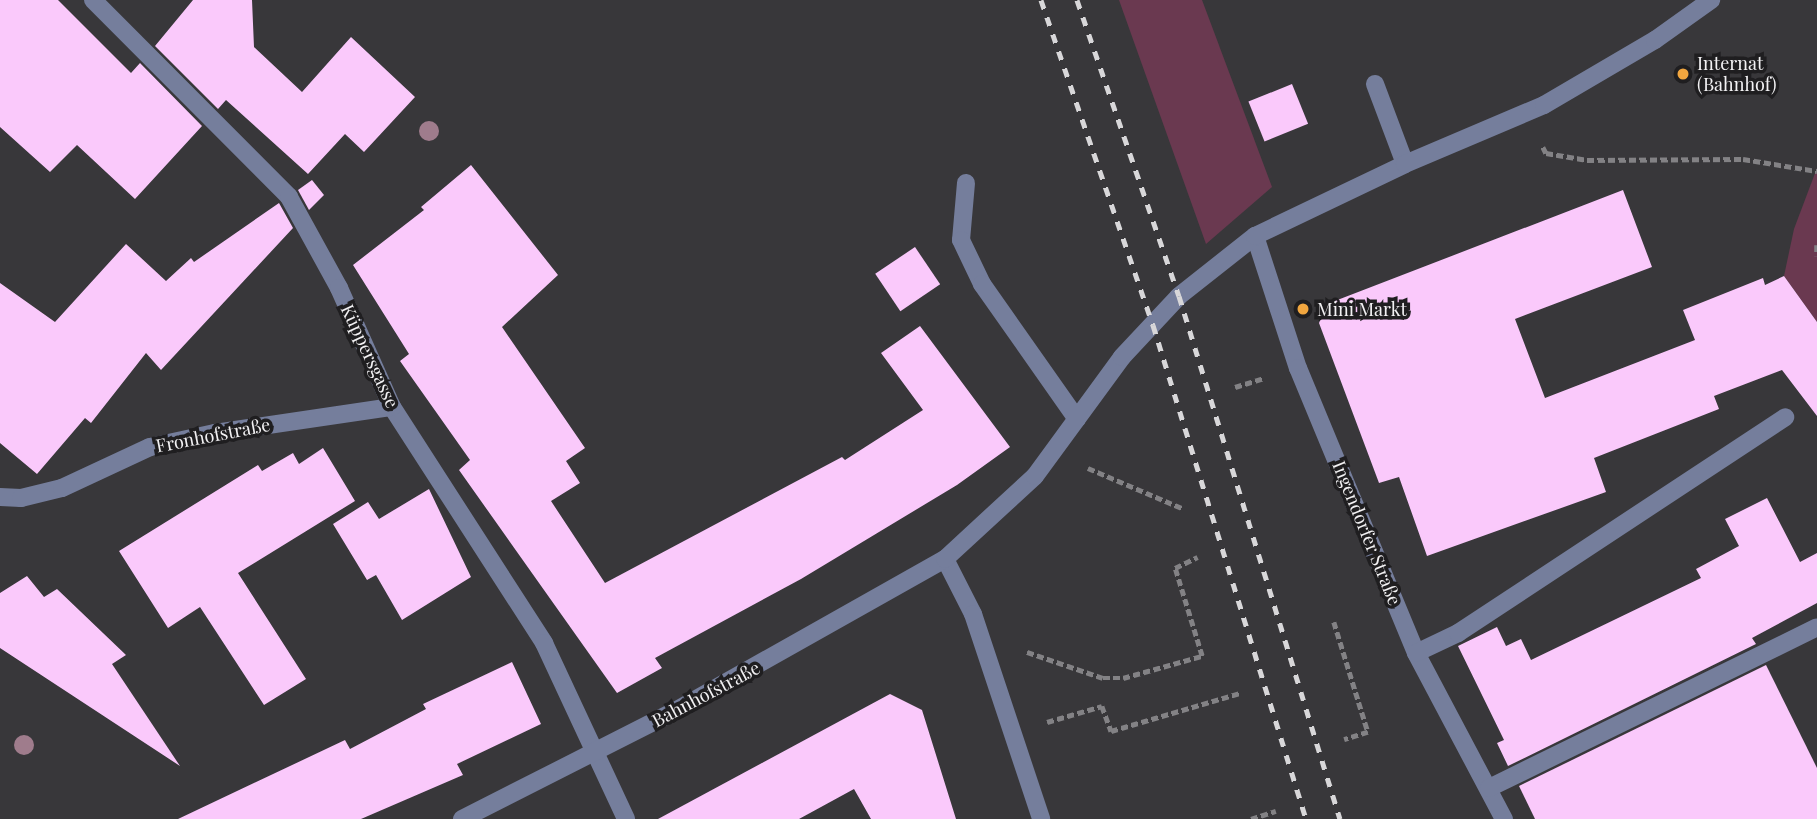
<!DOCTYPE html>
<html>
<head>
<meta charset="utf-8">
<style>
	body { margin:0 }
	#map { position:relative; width:1817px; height:819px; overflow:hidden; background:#38373a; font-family:"Playfair Display",serif }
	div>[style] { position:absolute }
	.green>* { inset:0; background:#6a3950 }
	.building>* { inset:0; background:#fac9fb; transform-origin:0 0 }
	.path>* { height:4.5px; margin-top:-2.25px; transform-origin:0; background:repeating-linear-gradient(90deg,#838285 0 7px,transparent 0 10.5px) }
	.minor>* { height:18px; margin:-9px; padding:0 9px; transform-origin:9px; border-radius:9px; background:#757e9c }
	.rail>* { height:5px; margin-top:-2.5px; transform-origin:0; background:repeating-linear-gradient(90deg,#d8d7d9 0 9px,transparent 0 18px) }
	.trees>* { width:20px; height:20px; margin:-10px; border-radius:50%; background:#9f7c8c }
	.dots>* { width:19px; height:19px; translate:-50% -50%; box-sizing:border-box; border:4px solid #1f1e20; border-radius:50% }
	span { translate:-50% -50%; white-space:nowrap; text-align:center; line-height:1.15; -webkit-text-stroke:7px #1f1e20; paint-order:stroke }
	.poi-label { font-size:18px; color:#f2f1f3 }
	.left { translate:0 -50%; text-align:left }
	.street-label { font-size:18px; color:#f2f1f3 }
</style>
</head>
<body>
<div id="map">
	<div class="green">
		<div style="clip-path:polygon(1119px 0,1202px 0,1272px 187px,1206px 244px)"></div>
		<div style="clip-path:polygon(1817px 168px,1817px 322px,1784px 276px,1794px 229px)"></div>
	</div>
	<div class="building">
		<div style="clip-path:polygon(0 0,58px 0,131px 73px,140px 63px,202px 126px,135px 199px,77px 145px,50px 172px,0 127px)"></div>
		<div style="clip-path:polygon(193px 0,252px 0,254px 47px,302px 92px,351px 37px,415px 97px,364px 152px,345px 134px,308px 174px,226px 100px,218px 109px,155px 46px)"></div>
		<div style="left:1292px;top:84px;width:43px;height:47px;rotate:68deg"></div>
		<div style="clip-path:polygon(471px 165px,558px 275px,502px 327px,585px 448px,566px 461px,580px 483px,551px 501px,605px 583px,842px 457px,845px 460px,923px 410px,881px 353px,920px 326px,1010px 447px,957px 485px,801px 579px,655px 658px,662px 668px,617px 693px,459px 470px,470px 460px,400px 361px,409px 354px,353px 265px,424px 210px,421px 207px)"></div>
		<div style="clip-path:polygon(312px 180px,324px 195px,309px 210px,298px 190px)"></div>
		<div style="clip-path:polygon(1623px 190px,1652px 267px,1515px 319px,1545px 398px,1695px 340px,1683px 310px,1763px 278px,1765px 285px,1784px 276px,1817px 322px,1817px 416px,1782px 370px,1714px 396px,1719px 409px,1594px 458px,1606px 492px,1427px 556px,1399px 477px,1379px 483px,1319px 323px,1327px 304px)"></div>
		<div style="clip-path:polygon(279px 203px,293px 228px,161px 370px,146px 353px,91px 423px,85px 418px,37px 474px,0 443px,0 283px,55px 322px,126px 244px,166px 281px,191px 258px,194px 262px)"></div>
		<div style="left:915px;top:247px;width:45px;height:48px;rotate:56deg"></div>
		<div style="clip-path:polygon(323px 448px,355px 501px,238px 573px,306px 679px,264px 705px,200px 607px,168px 628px,119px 551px,258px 465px,262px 471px,293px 453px,299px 464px)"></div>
		<div style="clip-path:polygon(429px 489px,471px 577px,402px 620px,376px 575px,367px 580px,333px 524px,368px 502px,379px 519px)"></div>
		<div style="clip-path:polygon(1767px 498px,1800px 562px,1817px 553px,1817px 603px,1752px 638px,1756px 644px,1508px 766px,1497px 743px,1504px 740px,1458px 646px,1497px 627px,1506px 646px,1521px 639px,1531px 660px,1701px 578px,1696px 569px,1739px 546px,1725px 519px)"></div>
		<div style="clip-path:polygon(27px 576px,44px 597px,57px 589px,126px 655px,112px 664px,180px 766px,0 648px,0 593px)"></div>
		<div style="clip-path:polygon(512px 662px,541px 724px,457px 764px,463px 775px,361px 819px,178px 819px,345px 740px,350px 749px,426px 709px,423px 704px)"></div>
		<div style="clip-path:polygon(1766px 665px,1817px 768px,1817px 819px,1535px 819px,1519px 786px)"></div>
		<div style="clip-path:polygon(890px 694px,922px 710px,956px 819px,871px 819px,854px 789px,799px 819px,658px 819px)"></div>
	</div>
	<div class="path">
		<div style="left:1543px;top:147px;width:7px;rotate:63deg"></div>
		<div style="left:1546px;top:153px;width:42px;rotate:9.7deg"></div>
		<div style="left:1587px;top:160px;width:156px;rotate:-0.4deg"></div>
		<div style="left:1743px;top:159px;width:75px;rotate:9.2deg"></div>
		<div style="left:1817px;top:245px;width:11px;rotate:90deg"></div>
		<div style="left:1235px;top:387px;width:30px;rotate:-17deg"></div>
		<div style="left:1088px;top:468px;width:104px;rotate:23.1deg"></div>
		<div style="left:1334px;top:622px;width:115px;rotate:72.8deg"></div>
		<div style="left:1368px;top:732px;width:25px;rotate:162deg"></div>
		<div style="left:1027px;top:652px;width:80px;rotate:18.9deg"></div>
		<div style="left:1103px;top:678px;width:20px"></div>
		<div style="left:1123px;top:678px;width:82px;rotate:-15.6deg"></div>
		<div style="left:1202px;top:656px;width:92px;rotate:-107.1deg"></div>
		<div style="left:1175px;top:568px;width:25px;rotate:-26deg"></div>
		<div style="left:1047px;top:722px;width:57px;rotate:-16.2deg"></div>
		<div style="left:1102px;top:706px;width:27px;rotate:70deg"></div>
		<div style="left:1111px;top:731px;width:134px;rotate:-16.4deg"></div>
		<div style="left:1251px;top:819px;width:26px;rotate:-18deg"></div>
	</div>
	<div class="minor">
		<div style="left:93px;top:0;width:278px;rotate:45.1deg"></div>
		<div style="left:289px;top:197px;width:104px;rotate:61.2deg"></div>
		<div style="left:339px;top:288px;width:130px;rotate:66deg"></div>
		<div style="left:392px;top:407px;width:281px;rotate:57.2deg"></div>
		<div style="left:544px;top:643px;width:194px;rotate:65deg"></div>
		<div style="left:1375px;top:84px;width:85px;rotate:69.4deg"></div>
		<div style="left:966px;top:183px;width:57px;rotate:95deg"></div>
		<div style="left:961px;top:240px;width:49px;rotate:64.5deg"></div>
		<div style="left:982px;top:284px;width:165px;rotate:54.9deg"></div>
		<div style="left:1255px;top:236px;width:139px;rotate:72deg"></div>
		<div style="left:1298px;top:368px;width:308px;rotate:67.5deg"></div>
		<div style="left:1416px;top:653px;width:188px;rotate:62.1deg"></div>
		<div style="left:0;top:497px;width:21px;rotate:3deg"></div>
		<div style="left:21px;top:498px;width:42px;rotate:-13.7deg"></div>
		<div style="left:62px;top:488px;width:97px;rotate:-25deg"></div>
		<div style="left:150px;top:447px;width:66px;rotate:-12.2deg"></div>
		<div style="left:215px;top:433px;width:179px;rotate:-8.4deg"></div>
		<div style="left:945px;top:559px;width:62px;rotate:63deg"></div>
		<div style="left:973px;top:614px;width:216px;rotate:71.6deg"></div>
		<div style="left:1416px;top:653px;width:47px;rotate:-25.5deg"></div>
		<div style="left:1458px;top:633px;width:392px;rotate:-33.4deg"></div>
		<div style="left:1489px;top:788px;width:365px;rotate:-26.1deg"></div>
		<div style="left:462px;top:819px;width:239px;rotate:-26.9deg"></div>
		<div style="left:675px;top:711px;width:310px;rotate:-29.4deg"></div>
		<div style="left:945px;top:559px;width:122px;rotate:-42.7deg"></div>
		<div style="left:1035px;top:476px;width:147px;rotate:-53.8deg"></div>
		<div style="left:1122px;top:357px;width:83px;rotate:-46.9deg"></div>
		<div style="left:1179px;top:296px;width:97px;rotate:-38.3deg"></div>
		<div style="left:1255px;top:236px;width:166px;rotate:-25.6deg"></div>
		<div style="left:1405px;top:164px;width:151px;rotate:-23deg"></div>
		<div style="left:1544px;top:105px;width:129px;rotate:-30.4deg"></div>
		<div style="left:1655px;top:40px;width:69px;rotate:-35.5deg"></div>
	</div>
	<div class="rail">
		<div style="left:1041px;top:0;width:344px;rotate:71deg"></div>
		<div style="left:1153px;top:325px;width:517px;rotate:72.79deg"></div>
		<div style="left:1077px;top:0;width:313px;rotate:71deg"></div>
		<div style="left:1179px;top:296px;width:547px;rotate:72.89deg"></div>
	</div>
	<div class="trees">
		<div style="left:429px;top:131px"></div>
		<div style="left:24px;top:745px"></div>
	</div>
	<div class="dots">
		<div style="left:1683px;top:74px;background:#f1a63f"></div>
		<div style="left:1303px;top:309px;background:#f1a63f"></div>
	</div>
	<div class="poi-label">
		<span class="left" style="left:1697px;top:74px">Internat<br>(Bahnhof)</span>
		<span class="left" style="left:1317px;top:309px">Mini Markt</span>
	</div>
	<div class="street-label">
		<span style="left:370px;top:356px;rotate:65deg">Küppersgasse</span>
		<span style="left:213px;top:435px;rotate:-11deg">Fronhofstraße</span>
		<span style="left:1367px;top:533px;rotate:68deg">Ingendorfer Straße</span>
		<span style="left:706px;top:694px;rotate:-28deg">Bahnhofstraße</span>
	</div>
</div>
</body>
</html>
